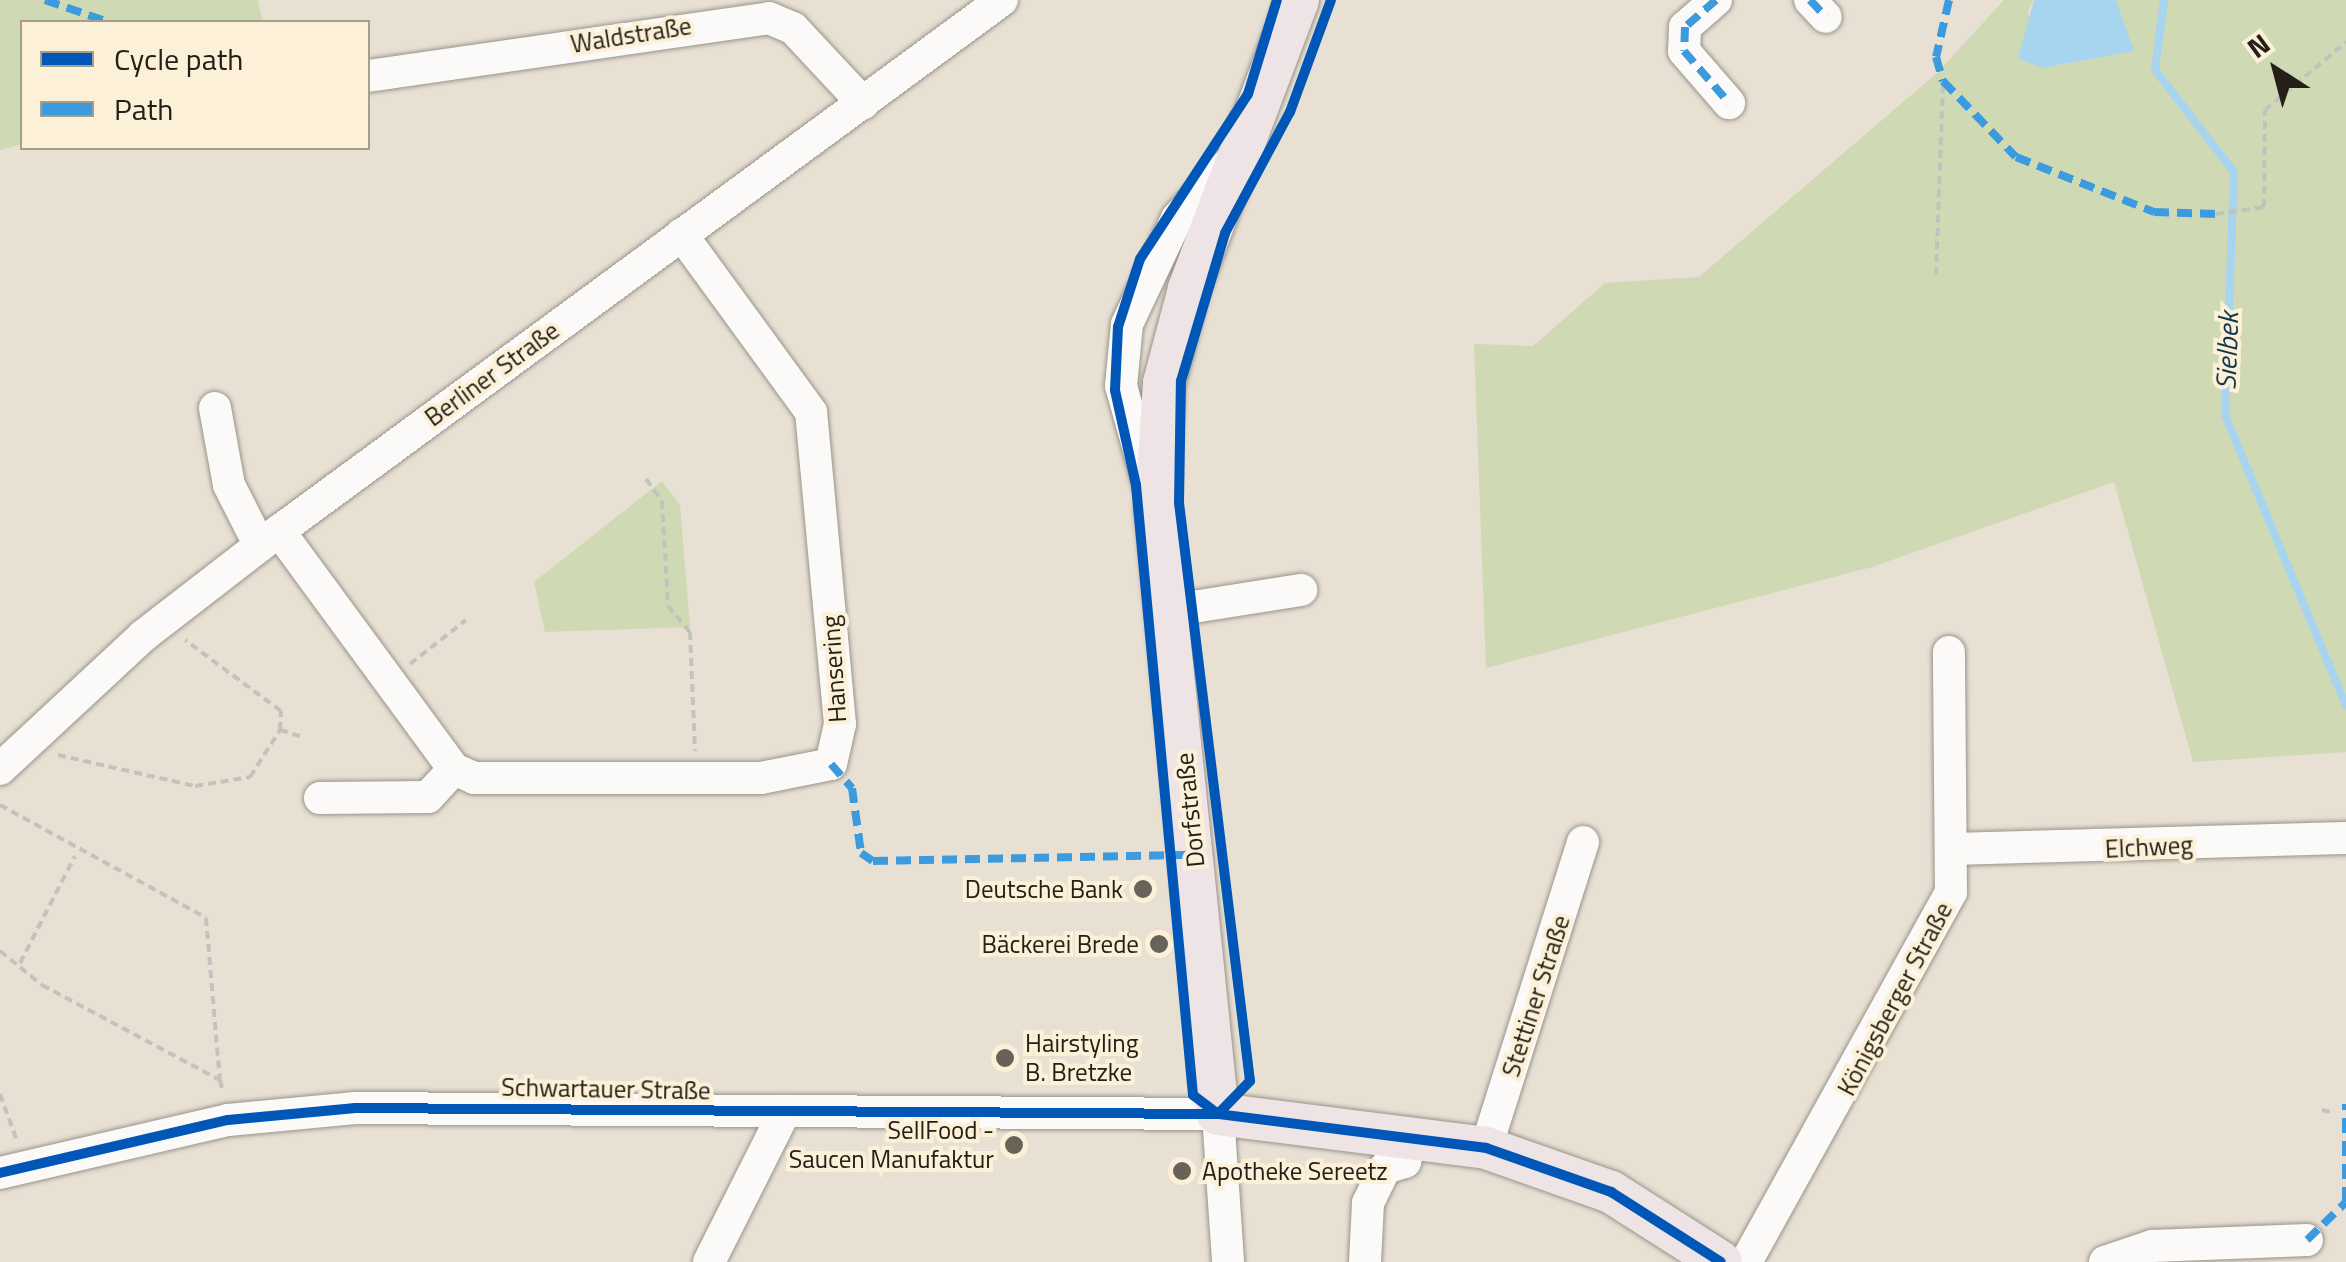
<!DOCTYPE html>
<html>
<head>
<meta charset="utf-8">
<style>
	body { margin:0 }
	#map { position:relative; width:2346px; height:1262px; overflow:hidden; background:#e7e0d3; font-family:"Titillium Web",sans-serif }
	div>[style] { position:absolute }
	.green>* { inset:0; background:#cfd9b4 }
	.water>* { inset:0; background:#a7d4ee }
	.stream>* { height:8px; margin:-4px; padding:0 4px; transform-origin:4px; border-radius:4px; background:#a7d4ee }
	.path>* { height:4px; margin-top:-2px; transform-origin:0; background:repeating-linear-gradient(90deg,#c4c2bd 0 8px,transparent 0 13px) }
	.roads { filter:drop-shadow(0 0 2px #99948a) drop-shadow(0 0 2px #99948a) }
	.minor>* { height:32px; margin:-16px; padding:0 16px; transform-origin:16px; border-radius:16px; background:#fbfaf8 }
	.major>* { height:42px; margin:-21px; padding:0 21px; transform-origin:21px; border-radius:21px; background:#efe4e5 }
	.quiet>* { height:8px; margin-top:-4px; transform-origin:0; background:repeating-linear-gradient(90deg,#3c9bdf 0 15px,transparent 0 23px) }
	.cycleway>* { height:10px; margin:-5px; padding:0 5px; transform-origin:5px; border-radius:5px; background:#0057b8 }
	.dots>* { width:28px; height:28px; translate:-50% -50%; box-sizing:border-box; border:5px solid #fdf0d8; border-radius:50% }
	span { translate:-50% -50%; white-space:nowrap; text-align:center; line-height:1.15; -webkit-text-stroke:8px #fdf0d8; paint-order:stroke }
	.street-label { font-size:25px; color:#242017 }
	.poi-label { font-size:25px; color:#242017 }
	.right { translate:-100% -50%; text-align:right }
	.left { translate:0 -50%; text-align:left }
	.water-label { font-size:28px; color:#11384d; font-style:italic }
	.legend { position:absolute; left:20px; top:20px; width:350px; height:130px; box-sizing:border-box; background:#fdf0d8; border:2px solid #a69d8b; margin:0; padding:12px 18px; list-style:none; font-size:30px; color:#242017 }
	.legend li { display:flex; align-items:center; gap:20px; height:50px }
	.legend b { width:50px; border:2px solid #a69d8b }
	.north { position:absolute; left:2226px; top:20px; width:100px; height:100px; -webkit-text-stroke:8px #fdf0d8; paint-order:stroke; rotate:324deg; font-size:28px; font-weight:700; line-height:40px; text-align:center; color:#242017 }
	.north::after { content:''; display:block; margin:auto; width:35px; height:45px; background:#242017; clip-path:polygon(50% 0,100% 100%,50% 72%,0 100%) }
</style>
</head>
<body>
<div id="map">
	<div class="green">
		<div style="clip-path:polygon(0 0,258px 0,263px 22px,22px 22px,22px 144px,0 150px)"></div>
		<div style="clip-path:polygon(2004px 0,2034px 0,2028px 11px,2042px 68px,2133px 51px,2116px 0,2346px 0,2346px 752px,2193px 762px,2114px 482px,1872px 567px,1486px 668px,1474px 344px,1533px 346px,1605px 283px,1699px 277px,1937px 73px)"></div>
		<div style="clip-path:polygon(662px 481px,680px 505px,690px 627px,545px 632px,534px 582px)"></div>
	</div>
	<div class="water">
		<div style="clip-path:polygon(2034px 0,2116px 0,2134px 51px,2042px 68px,2018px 58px)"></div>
	</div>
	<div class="stream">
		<div style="left:2164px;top:0;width:71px;rotate:97.3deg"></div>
		<div style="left:2155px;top:70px;width:129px;rotate:52.2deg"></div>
		<div style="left:2234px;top:172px;width:243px;rotate:92.1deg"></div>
		<div style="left:2225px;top:415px;width:315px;rotate:67.4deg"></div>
	</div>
	<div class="path">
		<div style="left:2216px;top:214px;width:49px;rotate:-8.3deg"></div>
		<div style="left:2264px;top:207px;width:97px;rotate:-89.4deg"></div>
		<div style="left:2265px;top:110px;width:106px;rotate:-40deg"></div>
		<div style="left:1936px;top:275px;width:194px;rotate:-87.9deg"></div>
		<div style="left:646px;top:479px;width:27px;rotate:54deg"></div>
		<div style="left:662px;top:501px;width:105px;rotate:86.7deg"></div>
		<div style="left:668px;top:606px;width:34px;rotate:50deg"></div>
		<div style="left:690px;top:632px;width:119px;rotate:87.6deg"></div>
		<div style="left:410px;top:664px;width:71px;rotate:-38.2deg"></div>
		<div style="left:280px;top:730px;width:21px;rotate:17deg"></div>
		<div style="left:58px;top:755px;width:140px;rotate:12.8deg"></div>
		<div style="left:195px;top:786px;width:56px;rotate:-9.3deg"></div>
		<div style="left:250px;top:777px;width:56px;rotate:-57.4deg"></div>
		<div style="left:280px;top:730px;width:19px;rotate:-87deg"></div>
		<div style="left:281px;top:711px;width:119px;rotate:-143.5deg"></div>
		<div style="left:0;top:805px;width:235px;rotate:28.7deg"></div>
		<div style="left:206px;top:918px;width:163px;rotate:85.1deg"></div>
		<div style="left:0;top:951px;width:54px;rotate:39deg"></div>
		<div style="left:42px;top:985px;width:202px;rotate:28.1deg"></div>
		<div style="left:220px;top:1080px;width:13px;rotate:77deg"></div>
		<div style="left:20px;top:963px;width:120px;rotate:-62.8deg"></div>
		<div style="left:0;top:1094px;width:50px;rotate:70.1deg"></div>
		<div style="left:2322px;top:1110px;width:12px;rotate:14deg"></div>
	</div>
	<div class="roads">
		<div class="minor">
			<div style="left:1716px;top:0;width:41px;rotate:138.9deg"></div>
			<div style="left:1685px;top:27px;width:24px;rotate:92deg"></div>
			<div style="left:1684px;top:51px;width:69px;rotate:49.1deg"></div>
			<div style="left:1810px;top:0;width:23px;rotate:47deg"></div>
			<div style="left:368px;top:76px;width:405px;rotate:-8.2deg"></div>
			<div style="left:769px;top:18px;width:26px;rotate:23deg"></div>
			<div style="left:793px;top:28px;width:103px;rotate:47deg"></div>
			<div style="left:215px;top:408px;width:78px;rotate:79.7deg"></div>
			<div style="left:229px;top:485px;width:68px;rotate:63.1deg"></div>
			<div style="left:1150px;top:489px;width:107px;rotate:-105.7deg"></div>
			<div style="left:1121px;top:386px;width:62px;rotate:-84.5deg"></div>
			<div style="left:1127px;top:324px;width:117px;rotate:-64.7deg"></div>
			<div style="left:1177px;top:218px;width:79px;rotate:-46.5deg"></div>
			<div style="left:279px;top:531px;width:295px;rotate:53.7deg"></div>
			<div style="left:454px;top:769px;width:22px;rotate:24deg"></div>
			<div style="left:474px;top:778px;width:287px"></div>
			<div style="left:761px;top:778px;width:71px;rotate:-11.3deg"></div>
			<div style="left:831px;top:764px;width:41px;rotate:-77.3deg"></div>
			<div style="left:840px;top:724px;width:313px;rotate:-95.3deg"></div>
			<div style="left:811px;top:412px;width:220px;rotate:-126.1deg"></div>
			<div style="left:1168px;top:611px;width:135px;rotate:-9deg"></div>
			<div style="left:0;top:769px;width:195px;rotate:-42.9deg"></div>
			<div style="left:143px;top:636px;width:172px;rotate:-37.7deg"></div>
			<div style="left:279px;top:531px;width:897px;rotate:-36.3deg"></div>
			<div style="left:320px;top:798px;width:108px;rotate:-0.5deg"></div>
			<div style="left:428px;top:797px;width:38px;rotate:-47deg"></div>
			<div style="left:1951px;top:849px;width:395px;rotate:-1.6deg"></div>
			<div style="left:1486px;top:1148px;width:321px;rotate:-72.4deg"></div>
			<div style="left:0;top:1173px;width:234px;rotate:-13.1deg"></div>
			<div style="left:228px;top:1120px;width:128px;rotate:-5.4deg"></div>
			<div style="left:355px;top:1108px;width:863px;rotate:0.4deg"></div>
			<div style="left:1218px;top:1114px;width:148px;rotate:86.1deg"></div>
			<div style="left:709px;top:1262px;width:169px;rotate:-63.3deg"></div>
			<div style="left:1365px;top:1262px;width:59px;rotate:-87.1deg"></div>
			<div style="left:1368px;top:1203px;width:39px;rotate:-64deg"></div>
			<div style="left:1385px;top:1168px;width:21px;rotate:-17deg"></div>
			<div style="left:1405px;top:1162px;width:27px;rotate:-77deg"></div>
			<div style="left:1746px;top:1262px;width:423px;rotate:-61deg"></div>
			<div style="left:1951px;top:892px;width:240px;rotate:-90.5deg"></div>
			<div style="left:2105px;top:1262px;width:50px;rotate:-18.8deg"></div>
			<div style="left:2152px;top:1246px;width:155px;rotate:-2.2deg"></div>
		</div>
		<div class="major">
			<div style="left:1298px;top:0;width:309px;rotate:110.7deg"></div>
			<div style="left:1189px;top:289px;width:97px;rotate:104.9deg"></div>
			<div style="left:1164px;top:383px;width:125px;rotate:93.7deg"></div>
			<div style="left:1156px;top:508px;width:609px;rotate:84.16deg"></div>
			<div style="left:1218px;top:1114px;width:270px;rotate:7.2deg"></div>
			<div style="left:1486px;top:1148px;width:133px;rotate:19.4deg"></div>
			<div style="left:1611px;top:1192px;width:130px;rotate:32.5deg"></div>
		</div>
	</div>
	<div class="quiet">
		<div style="left:45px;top:0;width:67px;rotate:19.2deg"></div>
		<div style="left:1716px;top:0;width:41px;rotate:138.9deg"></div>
		<div style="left:1685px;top:27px;width:24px;rotate:92deg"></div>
		<div style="left:1684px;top:51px;width:69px;rotate:49.1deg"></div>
		<div style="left:1810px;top:0;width:23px;rotate:47deg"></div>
		<div style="left:1949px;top:0;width:58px;rotate:102.8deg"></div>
		<div style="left:1936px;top:57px;width:25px;rotate:74deg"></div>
		<div style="left:1943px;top:81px;width:105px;rotate:46.2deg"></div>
		<div style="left:2016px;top:157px;width:149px;rotate:21.7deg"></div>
		<div style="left:2154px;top:212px;width:62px;rotate:1.8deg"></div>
		<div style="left:831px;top:764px;width:32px;rotate:49deg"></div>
		<div style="left:852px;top:788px;width:66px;rotate:82.1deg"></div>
		<div style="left:861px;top:853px;width:14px;rotate:34deg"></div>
		<div style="left:873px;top:861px;width:322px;rotate:-1.1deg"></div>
		<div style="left:2307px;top:1240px;width:54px;rotate:-44.3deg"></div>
		<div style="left:2346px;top:1202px;width:98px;rotate:-90deg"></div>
	</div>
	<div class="cycleway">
		<div style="left:1218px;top:1114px;width:31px;rotate:-143deg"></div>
		<div style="left:1193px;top:1095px;width:613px;rotate:-95.34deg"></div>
		<div style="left:1136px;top:485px;width:97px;rotate:-102.5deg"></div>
		<div style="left:1115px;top:390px;width:63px;rotate:-87.3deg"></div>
		<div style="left:1118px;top:327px;width:71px;rotate:-72.1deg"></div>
		<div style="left:1140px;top:259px;width:197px;rotate:-56.8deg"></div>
		<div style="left:1248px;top:94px;width:98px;rotate:-72.9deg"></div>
		<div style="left:1218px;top:1114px;width:46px;rotate:-45.9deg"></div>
		<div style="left:1250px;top:1081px;width:582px;rotate:-97deg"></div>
		<div style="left:1179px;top:503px;width:122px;rotate:-89.1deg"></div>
		<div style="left:1181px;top:381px;width:154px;rotate:-73.4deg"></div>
		<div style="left:1225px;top:233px;width:137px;rotate:-61.8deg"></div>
		<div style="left:1290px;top:112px;width:119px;rotate:-69.9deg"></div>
		<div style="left:0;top:1173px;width:234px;rotate:-13.1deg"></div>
		<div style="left:228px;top:1120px;width:128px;rotate:-5.4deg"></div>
		<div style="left:355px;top:1108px;width:863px;rotate:0.4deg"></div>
		<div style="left:1218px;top:1114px;width:270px;rotate:7.2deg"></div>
		<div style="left:1486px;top:1148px;width:133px;rotate:19.4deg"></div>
		<div style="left:1611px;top:1192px;width:130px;rotate:32.5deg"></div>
	</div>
	<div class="dots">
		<div style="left:1143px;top:889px;background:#686359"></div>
		<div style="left:1159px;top:944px;background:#686359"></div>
		<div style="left:1005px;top:1058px;background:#686359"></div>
		<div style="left:1014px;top:1145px;background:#686359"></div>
		<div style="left:1182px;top:1171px;background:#686359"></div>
	</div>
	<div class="street-label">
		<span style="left:631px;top:35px;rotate:-9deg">Waldstraße</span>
		<span style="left:492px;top:374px;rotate:-36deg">Berliner Straße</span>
		<span style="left:834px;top:669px;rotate:-94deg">Hansering</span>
		<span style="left:1190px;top:810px;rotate:-96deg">Dorfstraße</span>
		<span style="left:2149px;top:847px;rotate:-3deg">Elchweg</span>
		<span style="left:1536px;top:996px;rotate:-72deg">Stettiner Straße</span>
		<span style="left:1895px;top:999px;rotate:-62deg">Königsberger Straße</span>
		<span style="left:606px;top:1089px;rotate:1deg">Schwartauer Straße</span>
	</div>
	<div class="poi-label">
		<span class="right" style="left:1123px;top:889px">Deutsche Bank</span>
		<span class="right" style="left:1139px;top:944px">Bäckerei Brede</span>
		<span class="left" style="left:1025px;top:1058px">Hairstyling<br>B. Bretzke</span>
		<span class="right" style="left:994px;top:1145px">SellFood -<br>Saucen Manufaktur</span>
		<span class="left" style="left:1202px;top:1171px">Apotheke Sereetz</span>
	</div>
	<div class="water-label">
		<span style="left:2227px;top:351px;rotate:-88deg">Sielbek</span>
	</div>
	<ul class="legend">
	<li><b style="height:12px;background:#0057b8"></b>Cycle path</li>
	<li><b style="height:12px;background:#3c9bdf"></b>Path</li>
	</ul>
	<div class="north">N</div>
</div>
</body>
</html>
